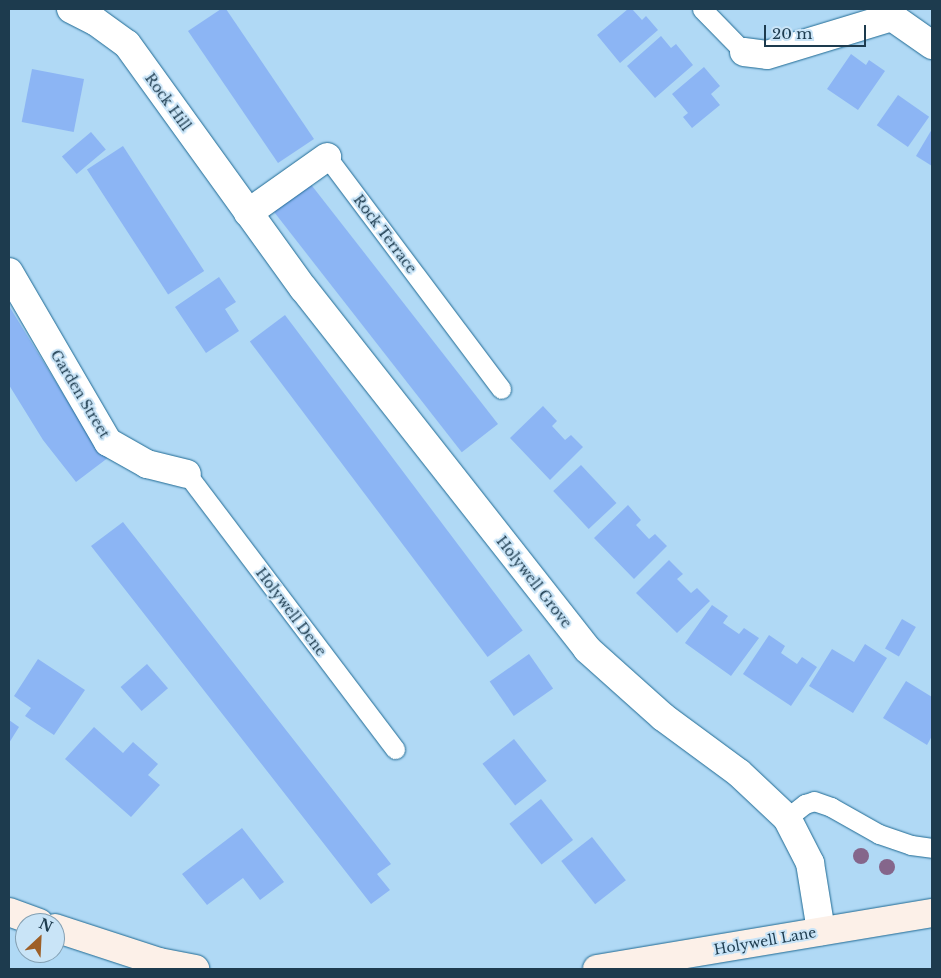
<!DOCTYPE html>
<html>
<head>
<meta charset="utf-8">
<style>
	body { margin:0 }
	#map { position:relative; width:941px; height:978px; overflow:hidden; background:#b0d9f5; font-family:"Libre Baskerville",serif }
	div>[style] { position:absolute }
	.building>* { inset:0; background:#8cb5f4; transform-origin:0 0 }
	.roads { filter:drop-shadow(0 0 1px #1e6993) drop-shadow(0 0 1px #1e6993) }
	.service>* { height:19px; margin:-9.5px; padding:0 9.5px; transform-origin:9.5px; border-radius:9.5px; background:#fff }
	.minor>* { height:28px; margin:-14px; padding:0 14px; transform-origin:14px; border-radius:14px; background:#fff }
	.secondary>* { height:28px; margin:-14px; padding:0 14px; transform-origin:14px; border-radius:14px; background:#fcf0e8 }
	.trees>* { width:16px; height:16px; margin:-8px; border-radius:50%; background:#85668b }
	span { translate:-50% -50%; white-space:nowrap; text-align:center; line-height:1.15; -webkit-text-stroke:4px #c9e4f7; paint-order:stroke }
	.street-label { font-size:14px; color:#1d3b4e }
	.frame { position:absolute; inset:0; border:10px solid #1d3b4e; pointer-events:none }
	.north { position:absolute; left:15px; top:913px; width:50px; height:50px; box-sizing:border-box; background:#c9e4f7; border:1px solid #84a0b3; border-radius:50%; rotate:25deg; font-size:14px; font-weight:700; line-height:20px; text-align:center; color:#1d3b4e }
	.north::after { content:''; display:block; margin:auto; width:18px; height:22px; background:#9e5f27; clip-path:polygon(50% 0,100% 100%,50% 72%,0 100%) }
	.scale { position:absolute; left:764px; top:25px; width:102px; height:22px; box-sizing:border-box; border:2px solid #1d3b4e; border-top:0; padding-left:6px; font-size:15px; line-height:18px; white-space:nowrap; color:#1d3b4e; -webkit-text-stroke:4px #c9e4f7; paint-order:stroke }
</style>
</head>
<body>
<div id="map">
	<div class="building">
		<div style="clip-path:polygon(221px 9px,226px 9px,314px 139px,278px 163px,188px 31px)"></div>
		<div style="clip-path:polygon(628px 9px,632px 9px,642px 20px,646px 16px,658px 30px,620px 63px,597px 35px)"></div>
		<div style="clip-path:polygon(661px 36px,671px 48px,676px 44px,693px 65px,655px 98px,627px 66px)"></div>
		<div style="clip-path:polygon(851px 54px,866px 65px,869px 60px,885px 71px,858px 110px,827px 89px)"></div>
		<div style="clip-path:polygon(704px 67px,720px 86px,711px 94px,720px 105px,692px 128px,683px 117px,688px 113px,672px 94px)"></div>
		<div style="left:32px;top:69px;width:53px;height:54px;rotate:11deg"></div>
		<div style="left:898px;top:95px;width:38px;height:37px;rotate:35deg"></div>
		<div style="clip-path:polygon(932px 129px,932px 166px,916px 156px)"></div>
		<div style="left:91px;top:132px;width:23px;height:38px;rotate:50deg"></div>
		<div style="left:123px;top:146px;width:149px;height:43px;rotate:57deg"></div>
		<div style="left:309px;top:182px;width:307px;height:46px;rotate:52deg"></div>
		<div style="clip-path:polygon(219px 277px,236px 302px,225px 309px,239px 331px,206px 353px,175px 307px)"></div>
		<div style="clip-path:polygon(9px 306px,78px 418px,109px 457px,76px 482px,43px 440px,9px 385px)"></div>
		<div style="left:285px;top:315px;width:395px;height:44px;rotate:53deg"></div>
		<div style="clip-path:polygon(543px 406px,557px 421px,552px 426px,565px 440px,571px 435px,583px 447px,550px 480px,510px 438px)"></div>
		<div style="left:581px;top:465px;width:52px;height:38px;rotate:47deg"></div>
		<div style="clip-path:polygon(628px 505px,641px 520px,636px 525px,649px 539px,655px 534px,667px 546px,634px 579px,594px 538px)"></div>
		<div style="clip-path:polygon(123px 522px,391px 864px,377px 874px,390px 890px,371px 904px,91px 546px)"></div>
		<div style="clip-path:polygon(669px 560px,683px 574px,677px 579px,691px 593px,697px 588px,710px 601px,677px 633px,636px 593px)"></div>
		<div style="clip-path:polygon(712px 605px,728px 616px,723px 623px,739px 634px,744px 628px,759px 638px,731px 676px,685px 643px)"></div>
		<div style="left:902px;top:619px;width:16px;height:34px;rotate:30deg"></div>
		<div style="clip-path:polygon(769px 635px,785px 646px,781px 653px,797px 664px,802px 657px,817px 667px,791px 706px,743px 674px)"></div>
		<div style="clip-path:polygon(865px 644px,887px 658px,853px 713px,809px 686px,832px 649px,854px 662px)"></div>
		<div style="left:529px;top:654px;width:42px;height:48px;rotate:55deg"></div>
		<div style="clip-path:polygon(38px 659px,85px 690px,54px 735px,25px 716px,31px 708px,14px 696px)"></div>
		<div style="left:147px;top:664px;width:32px;height:35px;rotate:49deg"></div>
		<div style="clip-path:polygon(906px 681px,932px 697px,932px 736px,927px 745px,883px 718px)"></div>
		<div style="clip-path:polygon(9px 720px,19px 727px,9px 743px)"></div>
		<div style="clip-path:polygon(94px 727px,123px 753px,133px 742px,158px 764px,148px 775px,160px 785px,131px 817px,65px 759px)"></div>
		<div style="left:514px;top:739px;width:53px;height:40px;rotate:52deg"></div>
		<div style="left:541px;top:799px;width:52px;height:40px;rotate:52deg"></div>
		<div style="clip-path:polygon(242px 828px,284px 882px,260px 900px,243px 878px,207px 905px,182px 874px)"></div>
		<div style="left:592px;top:837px;width:55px;height:39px;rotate:52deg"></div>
	</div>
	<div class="roads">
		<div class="service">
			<div style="left:702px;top:9px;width:60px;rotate:45.7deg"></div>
			<div style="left:327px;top:157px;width:290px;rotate:53.1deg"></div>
			<div style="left:187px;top:474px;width:345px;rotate:52.9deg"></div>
			<div style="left:787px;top:818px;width:23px;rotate:-38deg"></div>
			<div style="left:805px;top:804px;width:9px;rotate:-18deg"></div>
			<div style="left:814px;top:801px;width:18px;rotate:19deg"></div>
			<div style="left:831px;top:807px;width:55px;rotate:29.4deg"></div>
			<div style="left:879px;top:834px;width:34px;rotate:19deg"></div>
			<div style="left:911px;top:845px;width:21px;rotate:8deg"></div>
		</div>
		<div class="minor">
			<div style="left:71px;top:9px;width:27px;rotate:27deg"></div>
			<div style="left:95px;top:21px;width:39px;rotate:36deg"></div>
			<div style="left:127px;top:44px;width:302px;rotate:54.2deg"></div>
			<div style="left:304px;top:289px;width:458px;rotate:51.8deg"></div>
			<div style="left:587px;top:649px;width:102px;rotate:41.8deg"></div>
			<div style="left:663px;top:717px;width:94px;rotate:36.4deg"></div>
			<div style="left:739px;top:773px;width:66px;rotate:43.2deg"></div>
			<div style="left:787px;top:818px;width:51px;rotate:62.9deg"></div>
			<div style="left:810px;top:863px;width:69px;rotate:80.8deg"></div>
			<div style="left:744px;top:52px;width:23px;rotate:7deg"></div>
			<div style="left:767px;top:55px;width:131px;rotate:-16.9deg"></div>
			<div style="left:892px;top:17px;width:49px;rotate:35deg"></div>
			<div style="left:248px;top:213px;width:97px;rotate:-35.3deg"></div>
			<div style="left:9px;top:272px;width:197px;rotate:59.8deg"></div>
			<div style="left:108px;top:442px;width:45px;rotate:29.4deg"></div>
			<div style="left:147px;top:464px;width:41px;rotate:14deg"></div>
		</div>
		<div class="secondary">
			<div style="left:9px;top:912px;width:32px;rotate:20deg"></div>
			<div style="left:55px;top:928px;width:109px;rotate:18.1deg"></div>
			<div style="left:159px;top:962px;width:37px;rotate:11deg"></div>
			<div style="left:597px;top:969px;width:340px;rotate:-9.5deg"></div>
		</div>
	</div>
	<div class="trees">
		<div style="left:861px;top:856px"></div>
		<div style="left:887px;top:867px"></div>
	</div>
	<div class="street-label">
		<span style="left:168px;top:102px;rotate:54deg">Rock Hill</span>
		<span style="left:385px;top:234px;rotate:53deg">Rock Terrace</span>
		<span style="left:80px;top:394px;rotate:59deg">Garden Street</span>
		<span style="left:534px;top:582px;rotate:52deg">Holywell Grove</span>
		<span style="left:291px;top:612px;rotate:53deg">Holywell Dene</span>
		<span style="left:765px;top:941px;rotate:-10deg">Holywell Lane</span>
	</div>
	<div class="frame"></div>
	<div class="north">N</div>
	<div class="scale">20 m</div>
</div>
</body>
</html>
